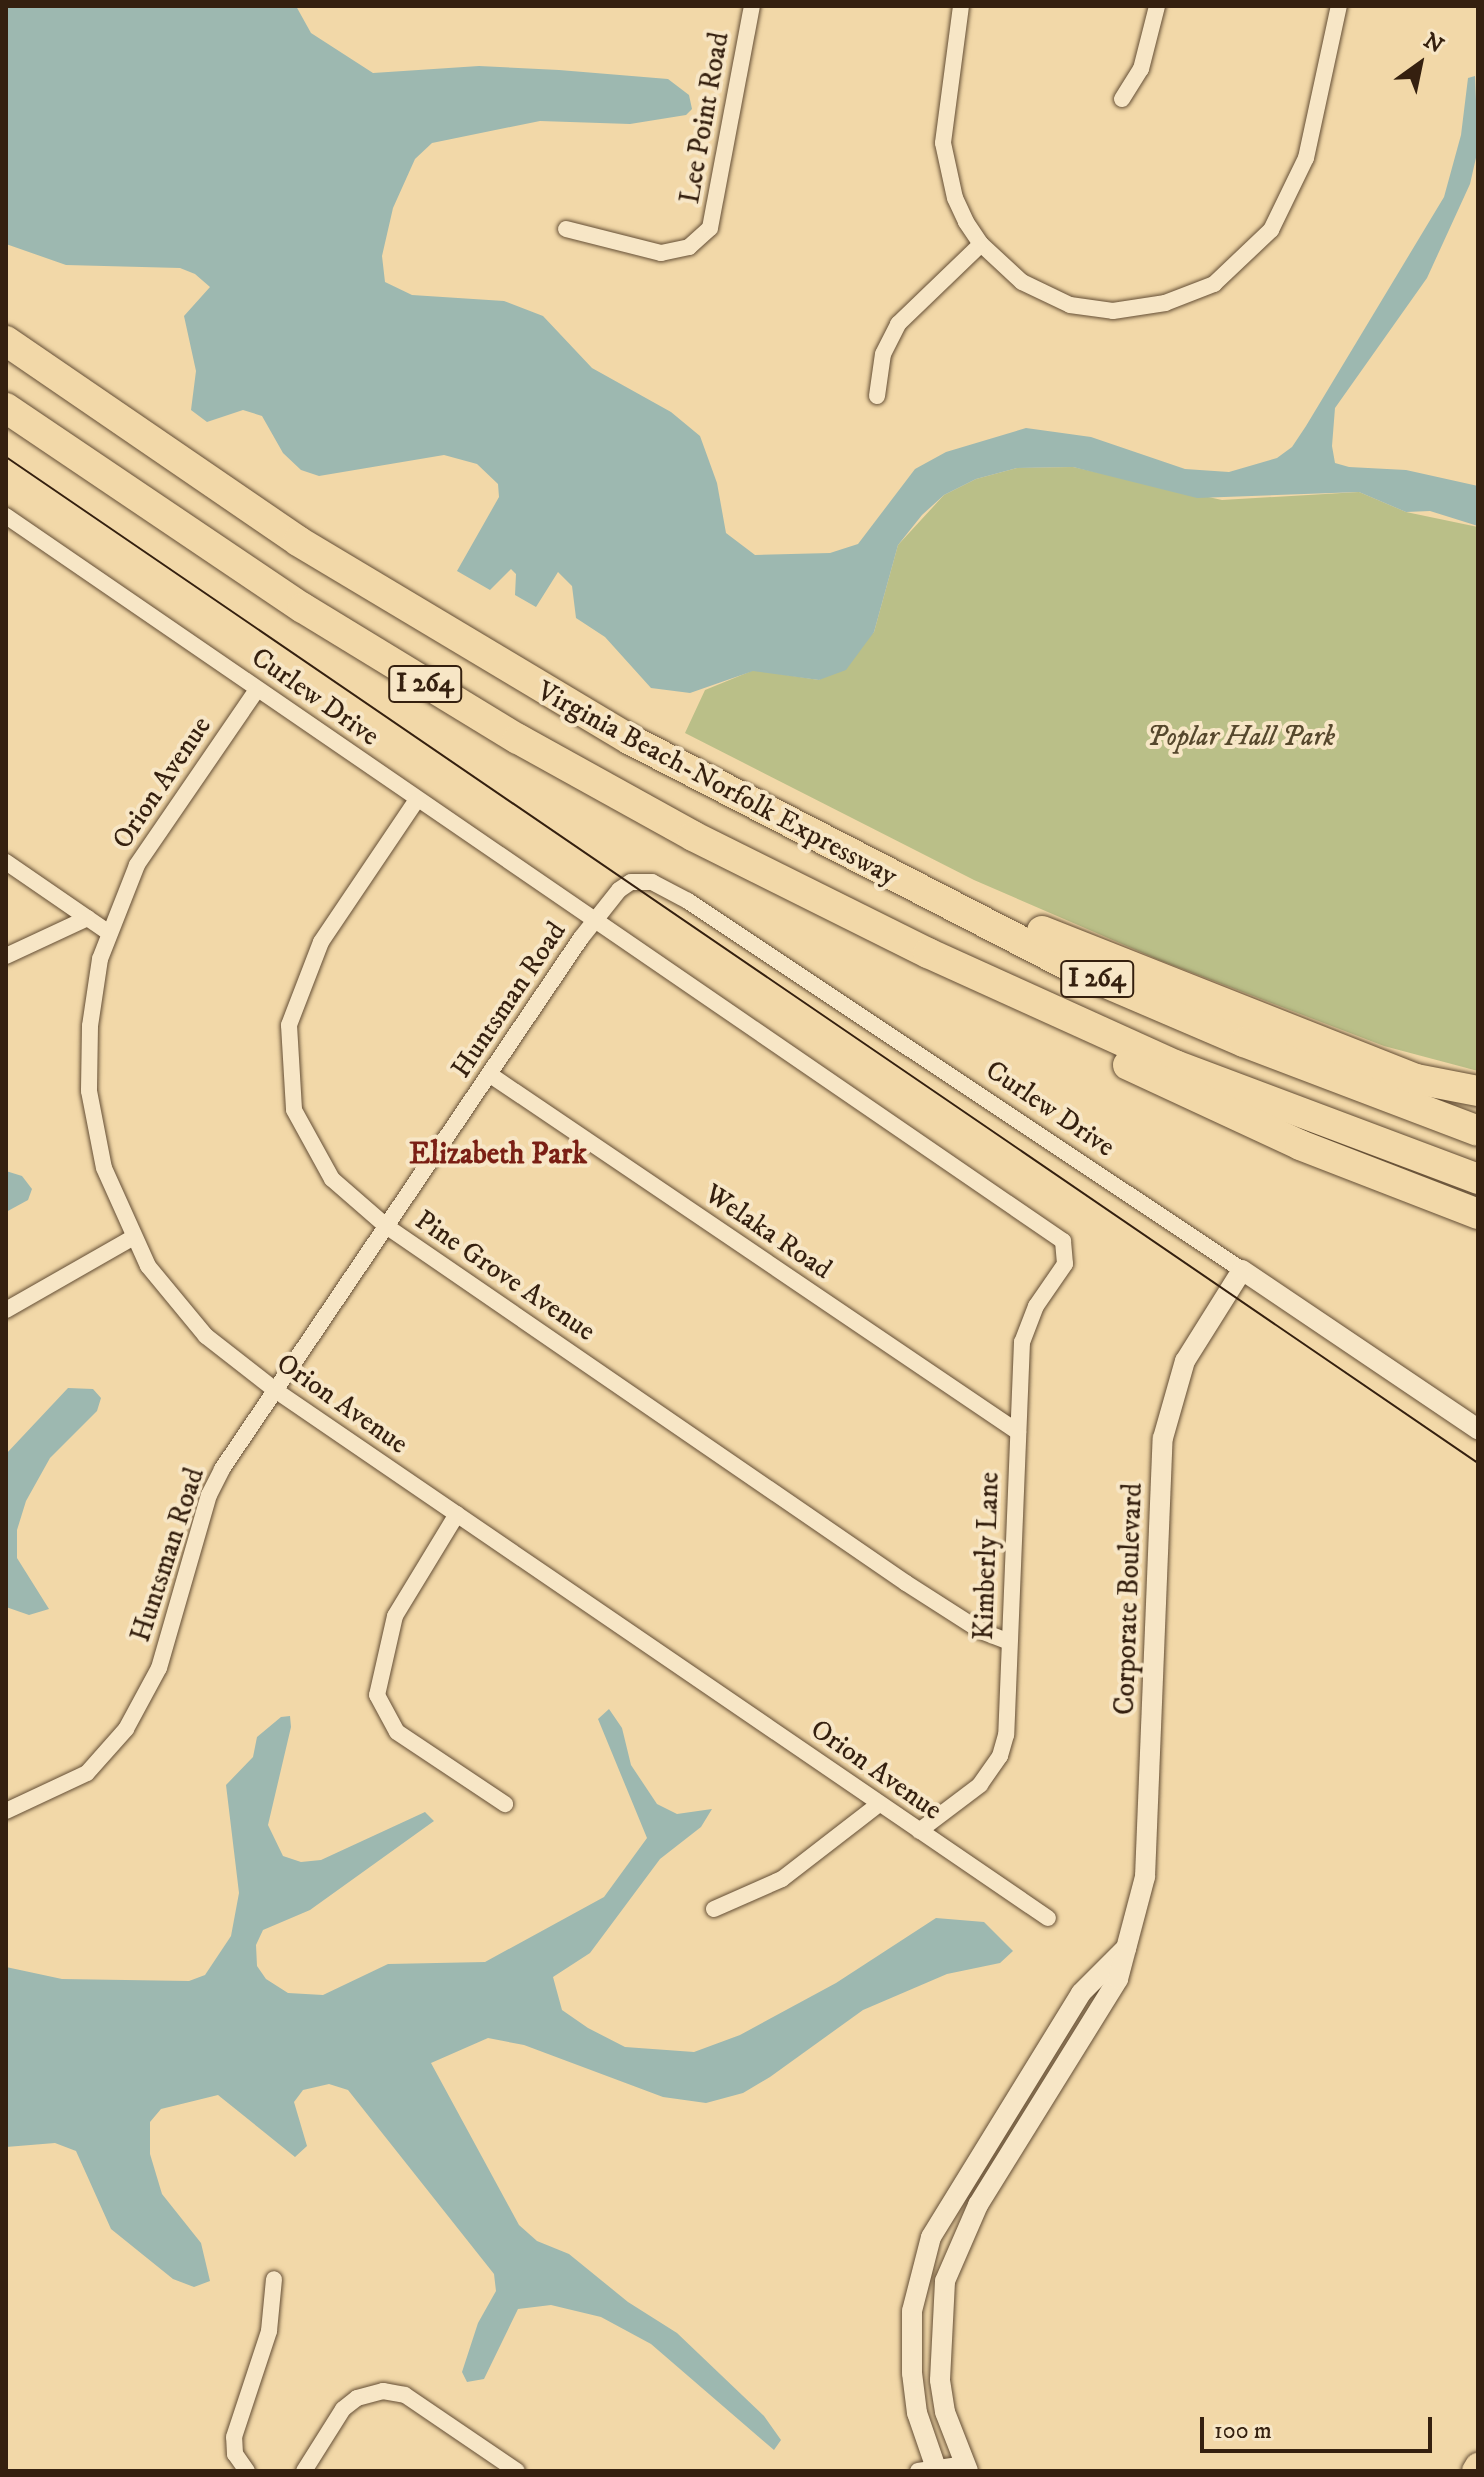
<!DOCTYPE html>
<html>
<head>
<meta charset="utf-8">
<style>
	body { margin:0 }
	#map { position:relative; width:1484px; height:2477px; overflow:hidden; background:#f2d8a8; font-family:"IM FELL DW Pica",serif }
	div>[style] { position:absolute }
	.green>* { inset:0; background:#babf88 }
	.water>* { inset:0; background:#9db8b0 }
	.roads { filter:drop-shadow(0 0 2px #644e35) drop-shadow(0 0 2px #644e35) }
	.minor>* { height:16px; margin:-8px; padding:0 8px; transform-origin:8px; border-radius:8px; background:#f7e6c6 }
	.tertiary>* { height:20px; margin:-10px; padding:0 10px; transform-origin:10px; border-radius:10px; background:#f7e6c6 }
	.primary>* { height:26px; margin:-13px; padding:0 13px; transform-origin:13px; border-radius:13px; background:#f2d8a8 }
	.motorway>* { height:30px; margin:-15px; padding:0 15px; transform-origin:15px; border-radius:15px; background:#f2d8a8 }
	.tram>* { height:2px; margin:-1px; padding:0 1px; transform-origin:1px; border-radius:1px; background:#35200f }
	span { translate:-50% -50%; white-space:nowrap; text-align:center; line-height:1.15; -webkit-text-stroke:8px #f7e6c6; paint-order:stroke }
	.shield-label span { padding:2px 6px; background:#f7e6c6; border:2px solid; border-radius:6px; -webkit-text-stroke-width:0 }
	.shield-label { font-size:26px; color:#35200f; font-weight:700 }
	.street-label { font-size:28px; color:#35200f }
	.park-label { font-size:28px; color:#56482d; font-style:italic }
	.neighbourhood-label { font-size:30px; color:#7a1f14; font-weight:700 }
	.frame { position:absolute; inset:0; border:8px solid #35200f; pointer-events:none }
	.north { position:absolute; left:1380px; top:24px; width:80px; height:80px; -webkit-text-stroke:6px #f7e6c6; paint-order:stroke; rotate:33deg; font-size:22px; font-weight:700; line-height:32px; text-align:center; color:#35200f }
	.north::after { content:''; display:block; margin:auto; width:28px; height:36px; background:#35200f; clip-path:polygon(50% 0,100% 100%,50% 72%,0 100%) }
	.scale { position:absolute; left:1200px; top:2417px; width:232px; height:36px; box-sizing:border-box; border:4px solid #35200f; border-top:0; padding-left:10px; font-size:24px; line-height:28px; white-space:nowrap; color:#35200f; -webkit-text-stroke:6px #f7e6c6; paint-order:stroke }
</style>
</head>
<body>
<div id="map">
	<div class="green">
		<div style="clip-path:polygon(1073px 467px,1222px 500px,1359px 492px,1406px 512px,1478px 527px,1478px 1071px,1384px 1046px,1159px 960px,974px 880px,685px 733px,705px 690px,754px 670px,819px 680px,874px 632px,898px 545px,944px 495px,976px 479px,1017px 468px)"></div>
	</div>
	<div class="water">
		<div style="clip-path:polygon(6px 6px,296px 6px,311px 33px,373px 73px,479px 66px,559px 70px,668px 79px,689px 95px,692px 109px,686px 115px,630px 124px,540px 121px,432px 143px,415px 159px,393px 208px,382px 256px,385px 282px,412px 295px,504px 301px,543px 316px,592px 368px,671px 412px,700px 436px,717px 483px,726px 533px,755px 555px,830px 553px,858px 544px,915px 469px,946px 452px,1026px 428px,1091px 437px,1185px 469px,1229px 472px,1277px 458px,1292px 447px,1306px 426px,1444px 197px,1461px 135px,1468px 78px,1475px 76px,1478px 149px,1470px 184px,1427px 278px,1335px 408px,1332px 446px,1335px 463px,1349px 467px,1406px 470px,1478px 486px,1478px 526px,1430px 511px,1406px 512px,1359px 492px,1197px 498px,1073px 467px,1017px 468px,976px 479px,944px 495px,922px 515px,898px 545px,874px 632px,846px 670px,819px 680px,753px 671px,690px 693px,651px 688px,605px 637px,576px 618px,572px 586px,558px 572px,536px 607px,515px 595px,516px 574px,511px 569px,490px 590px,457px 571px,499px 497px,498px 484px,477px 464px,444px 455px,319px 476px,301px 470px,283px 453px,262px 416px,243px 410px,207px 422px,191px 410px,196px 371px,184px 316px,210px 287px,195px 274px,180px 268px,66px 265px,6px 244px)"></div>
		<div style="clip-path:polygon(6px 1171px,22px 1176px,32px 1189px,28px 1200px,6px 1212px)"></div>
		<div style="clip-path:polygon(68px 1388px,93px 1389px,101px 1398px,97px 1411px,50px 1458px,26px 1501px,17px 1530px,17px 1558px,49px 1609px,29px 1615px,6px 1607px,6px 1454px)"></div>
		<div style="clip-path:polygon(609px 1709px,622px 1728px,631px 1765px,657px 1804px,677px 1814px,712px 1809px,701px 1827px,660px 1859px,590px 1953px,553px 1977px,562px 2010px,588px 2028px,625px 2047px,694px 2052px,740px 2035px,836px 1983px,936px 1918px,984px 1922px,1013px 1951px,1000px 1963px,947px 1974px,863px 2010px,770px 2077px,743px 2093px,706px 2103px,663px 2097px,524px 2045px,488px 2038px,431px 2063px,519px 2225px,537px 2241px,569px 2254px,628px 2302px,677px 2333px,764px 2416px,781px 2440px,774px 2450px,651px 2344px,601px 2317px,551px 2305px,518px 2309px,484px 2379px,467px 2382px,462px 2372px,478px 2323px,496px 2291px,494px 2274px,348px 2090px,329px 2084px,303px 2090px,294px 2102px,307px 2146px,295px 2157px,218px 2095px,161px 2109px,150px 2122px,150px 2154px,162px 2194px,201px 2243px,210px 2281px,194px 2287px,173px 2279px,111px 2229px,76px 2151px,55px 2143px,6px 2147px,6px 1967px,62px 1979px,189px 1981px,205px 1975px,231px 1936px,239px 1893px,226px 1785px,253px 1757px,257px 1737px,281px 1717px,290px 1716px,291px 1727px,268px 1825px,283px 1856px,301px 1862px,321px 1860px,425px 1812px,434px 1821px,310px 1910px,263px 1930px,256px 1945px,257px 1966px,266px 1979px,288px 1993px,323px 1995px,388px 1964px,485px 1962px,604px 1897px,647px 1838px,598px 1719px)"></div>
	</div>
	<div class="roads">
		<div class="minor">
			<div style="left:961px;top:6px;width:138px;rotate:97.5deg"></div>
			<div style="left:943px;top:143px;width:56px;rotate:77.7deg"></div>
			<div style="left:955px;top:198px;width:26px;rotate:65deg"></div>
			<div style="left:966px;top:222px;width:27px;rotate:56deg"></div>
			<div style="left:981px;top:244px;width:56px;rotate:42.8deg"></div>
			<div style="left:1022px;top:282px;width:53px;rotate:25.6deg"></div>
			<div style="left:1070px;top:305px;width:43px;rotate:7.9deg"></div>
			<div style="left:1113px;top:311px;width:53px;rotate:-8.7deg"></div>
			<div style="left:1165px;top:303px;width:53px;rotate:-21.2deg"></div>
			<div style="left:1214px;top:284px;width:79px;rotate:-43.5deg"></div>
			<div style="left:1271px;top:230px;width:80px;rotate:-64.1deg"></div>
			<div style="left:1306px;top:158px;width:156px;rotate:-77.8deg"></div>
			<div style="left:1122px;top:99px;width:36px;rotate:-58deg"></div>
			<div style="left:1141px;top:69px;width:65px;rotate:-75.7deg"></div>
			<div style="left:566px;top:229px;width:98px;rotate:14.2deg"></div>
			<div style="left:661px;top:253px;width:29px;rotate:-12deg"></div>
			<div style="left:689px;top:247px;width:28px;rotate:-42deg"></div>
			<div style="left:710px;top:228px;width:226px;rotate:-79.3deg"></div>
			<div style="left:877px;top:396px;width:42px;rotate:-81.9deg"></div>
			<div style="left:883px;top:354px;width:34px;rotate:-63deg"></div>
			<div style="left:898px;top:324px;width:115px;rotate:-43.9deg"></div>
			<div style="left:6px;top:516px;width:1282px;rotate:34.45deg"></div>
			<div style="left:1063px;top:1241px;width:23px;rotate:85deg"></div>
			<div style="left:1065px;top:1264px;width:51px;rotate:124.6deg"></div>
			<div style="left:1036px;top:1306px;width:39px;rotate:111deg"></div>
			<div style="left:1022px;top:1342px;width:393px;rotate:92.3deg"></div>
			<div style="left:1006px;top:1735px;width:22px;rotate:106deg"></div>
			<div style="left:1000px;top:1756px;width:35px;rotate:125deg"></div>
			<div style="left:980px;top:1785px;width:76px;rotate:143deg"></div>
			<div style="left:256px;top:691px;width:211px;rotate:124.4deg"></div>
			<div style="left:137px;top:865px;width:101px;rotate:111.5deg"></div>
			<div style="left:100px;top:959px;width:68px;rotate:98.5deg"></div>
			<div style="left:90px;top:1026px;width:65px;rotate:90.9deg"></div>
			<div style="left:89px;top:1091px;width:78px;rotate:79deg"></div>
			<div style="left:104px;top:1168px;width:107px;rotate:65.8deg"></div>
			<div style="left:148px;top:1266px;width:91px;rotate:50.4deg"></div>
			<div style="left:206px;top:1336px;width:88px;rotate:38deg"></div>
			<div style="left:275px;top:1390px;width:936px;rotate:34.34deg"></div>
			<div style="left:416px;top:801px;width:170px;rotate:124deg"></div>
			<div style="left:321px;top:942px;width:89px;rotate:111.1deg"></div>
			<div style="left:289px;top:1025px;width:85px;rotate:86.6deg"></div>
			<div style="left:294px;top:1110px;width:79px;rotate:61.2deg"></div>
			<div style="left:332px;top:1179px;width:72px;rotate:41deg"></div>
			<div style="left:386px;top:1226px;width:631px;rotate:34.47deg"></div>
			<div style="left:906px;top:1583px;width:89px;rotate:32.6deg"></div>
			<div style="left:981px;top:1631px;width:30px;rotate:21deg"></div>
			<div style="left:6px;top:862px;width:124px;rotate:34.5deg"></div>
			<div style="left:6px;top:956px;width:90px;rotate:-24.9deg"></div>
			<div style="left:489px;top:1074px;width:639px;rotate:34.09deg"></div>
			<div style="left:6px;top:1310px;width:145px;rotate:-29.7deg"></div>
			<div style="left:457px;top:1514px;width:119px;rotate:121.3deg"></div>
			<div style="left:395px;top:1616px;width:81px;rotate:102.8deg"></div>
			<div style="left:377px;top:1695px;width:42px;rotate:61.6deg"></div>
			<div style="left:397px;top:1732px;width:130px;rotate:33.7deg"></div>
			<div style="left:6px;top:1811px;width:89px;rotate:-25.1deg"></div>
			<div style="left:87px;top:1773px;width:59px;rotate:-48.4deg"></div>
			<div style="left:126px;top:1729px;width:69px;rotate:-61.6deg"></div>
			<div style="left:159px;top:1668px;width:180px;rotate:-73.9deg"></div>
			<div style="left:209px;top:1495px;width:29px;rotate:-63deg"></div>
			<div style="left:222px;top:1469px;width:641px;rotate:-55.94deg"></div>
			<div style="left:581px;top:938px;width:61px;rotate:-51.6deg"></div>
			<div style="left:619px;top:890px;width:14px;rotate:-34deg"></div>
			<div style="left:631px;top:882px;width:21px"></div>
			<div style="left:652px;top:882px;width:41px;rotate:27.8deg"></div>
			<div style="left:688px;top:901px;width:666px;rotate:33.67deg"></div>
			<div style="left:714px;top:1909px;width:74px;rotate:-23.8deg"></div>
			<div style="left:782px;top:1879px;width:123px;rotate:-37.7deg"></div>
			<div style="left:247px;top:2471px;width:21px;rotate:-125deg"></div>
			<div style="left:235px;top:2454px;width:17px;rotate:-93deg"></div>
			<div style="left:234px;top:2437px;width:112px;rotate:-71.7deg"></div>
			<div style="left:269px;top:2331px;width:52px;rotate:-84.5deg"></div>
			<div style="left:304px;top:2471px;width:73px;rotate:-57.8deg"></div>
			<div style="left:343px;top:2409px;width:18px;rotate:-38deg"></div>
			<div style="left:357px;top:2398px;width:27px;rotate:-15deg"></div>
			<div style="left:383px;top:2391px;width:22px;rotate:10deg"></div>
			<div style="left:405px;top:2395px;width:135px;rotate:34.2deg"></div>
			<div style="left:918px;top:2471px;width:48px;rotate:-8.5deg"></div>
		</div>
		<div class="tertiary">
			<div style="left:937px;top:2471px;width:61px;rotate:-109deg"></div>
			<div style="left:917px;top:2413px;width:40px;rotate:-97.1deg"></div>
			<div style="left:912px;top:2373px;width:62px;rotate:-90deg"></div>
			<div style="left:912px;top:2311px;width:76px;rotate:-75.6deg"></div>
			<div style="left:931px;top:2237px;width:286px;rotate:-58.4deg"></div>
			<div style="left:1081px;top:1993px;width:64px;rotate:-45deg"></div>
			<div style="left:968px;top:2471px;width:63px;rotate:-111.3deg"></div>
			<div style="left:945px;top:2412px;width:32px;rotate:-99deg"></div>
			<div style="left:940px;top:2380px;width:99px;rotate:-87.1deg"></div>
			<div style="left:945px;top:2281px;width:83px;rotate:-66.5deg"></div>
			<div style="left:978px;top:2205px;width:266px;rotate:-58.2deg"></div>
			<div style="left:1118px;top:1979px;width:106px;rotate:-75.2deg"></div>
			<div style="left:1145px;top:1877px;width:439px;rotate:-87.7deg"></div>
			<div style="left:1163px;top:1438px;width:80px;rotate:-74.1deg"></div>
			<div style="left:1185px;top:1361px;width:107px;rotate:-57.9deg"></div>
			<div style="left:1242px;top:1270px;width:285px;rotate:34deg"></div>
		</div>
		<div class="primary">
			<div style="left:1475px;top:2471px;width:6px;rotate:-59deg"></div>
		</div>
		<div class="motorway">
			<div style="left:6px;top:341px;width:354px;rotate:34.4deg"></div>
			<div style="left:298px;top:541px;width:386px;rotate:30.9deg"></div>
			<div style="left:629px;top:739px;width:511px;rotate:27.27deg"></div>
			<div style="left:1083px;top:973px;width:175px;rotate:23.2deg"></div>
			<div style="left:1244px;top:1042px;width:250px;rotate:20.8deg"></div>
			<div style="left:6px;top:408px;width:358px;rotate:34deg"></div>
			<div style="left:303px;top:608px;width:252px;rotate:31.4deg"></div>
			<div style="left:518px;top:739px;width:200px;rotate:29deg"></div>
			<div style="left:693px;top:836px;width:263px;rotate:26.5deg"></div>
			<div style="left:928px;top:953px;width:271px;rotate:24.4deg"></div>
			<div style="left:1175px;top:1065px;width:324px;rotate:20.6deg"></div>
			<div style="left:1042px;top:931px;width:402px;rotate:21.6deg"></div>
			<div style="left:1416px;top:1079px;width:63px;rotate:11deg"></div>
			<div style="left:1128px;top:1065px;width:190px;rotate:24.9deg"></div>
			<div style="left:1300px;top:1145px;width:191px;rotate:21.2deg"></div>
		</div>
	</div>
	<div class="tram">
		<div style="left:6px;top:457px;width:1783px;rotate:34.35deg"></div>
	</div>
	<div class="shield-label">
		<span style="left:425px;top:684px">I 264</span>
		<span style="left:1097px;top:979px">I 264</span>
	</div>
	<div class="street-label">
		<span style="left:705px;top:118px;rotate:-80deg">Lee Point Road</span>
		<span style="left:315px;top:697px;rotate:35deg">Curlew Drive</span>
		<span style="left:162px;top:783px;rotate:-56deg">Orion Avenue</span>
		<span style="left:717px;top:784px;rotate:28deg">Virginia Beach-Norfolk Expressway</span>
		<span style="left:509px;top:1000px;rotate:-56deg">Huntsman Road</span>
		<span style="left:1050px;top:1109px;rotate:34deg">Curlew Drive</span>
		<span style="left:768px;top:1232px;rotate:34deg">Welaka Road</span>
		<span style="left:505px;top:1276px;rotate:34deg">Pine Grove Avenue</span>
		<span style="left:342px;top:1404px;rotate:35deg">Orion Avenue</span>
		<span style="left:168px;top:1555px;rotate:-72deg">Huntsman Road</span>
		<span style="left:987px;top:1556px;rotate:-88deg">Kimberly Lane</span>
		<span style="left:1129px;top:1599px;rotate:-88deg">Corporate Boulevard</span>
		<span style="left:876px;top:1770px;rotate:35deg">Orion Avenue</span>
	</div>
	<div class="park-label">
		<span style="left:1241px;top:737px">Poplar Hall Park</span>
	</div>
	<div class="neighbourhood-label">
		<span style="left:498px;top:1155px">Elizabeth Park</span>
	</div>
	<div class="frame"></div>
	<div class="north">N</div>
	<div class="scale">100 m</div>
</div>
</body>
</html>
